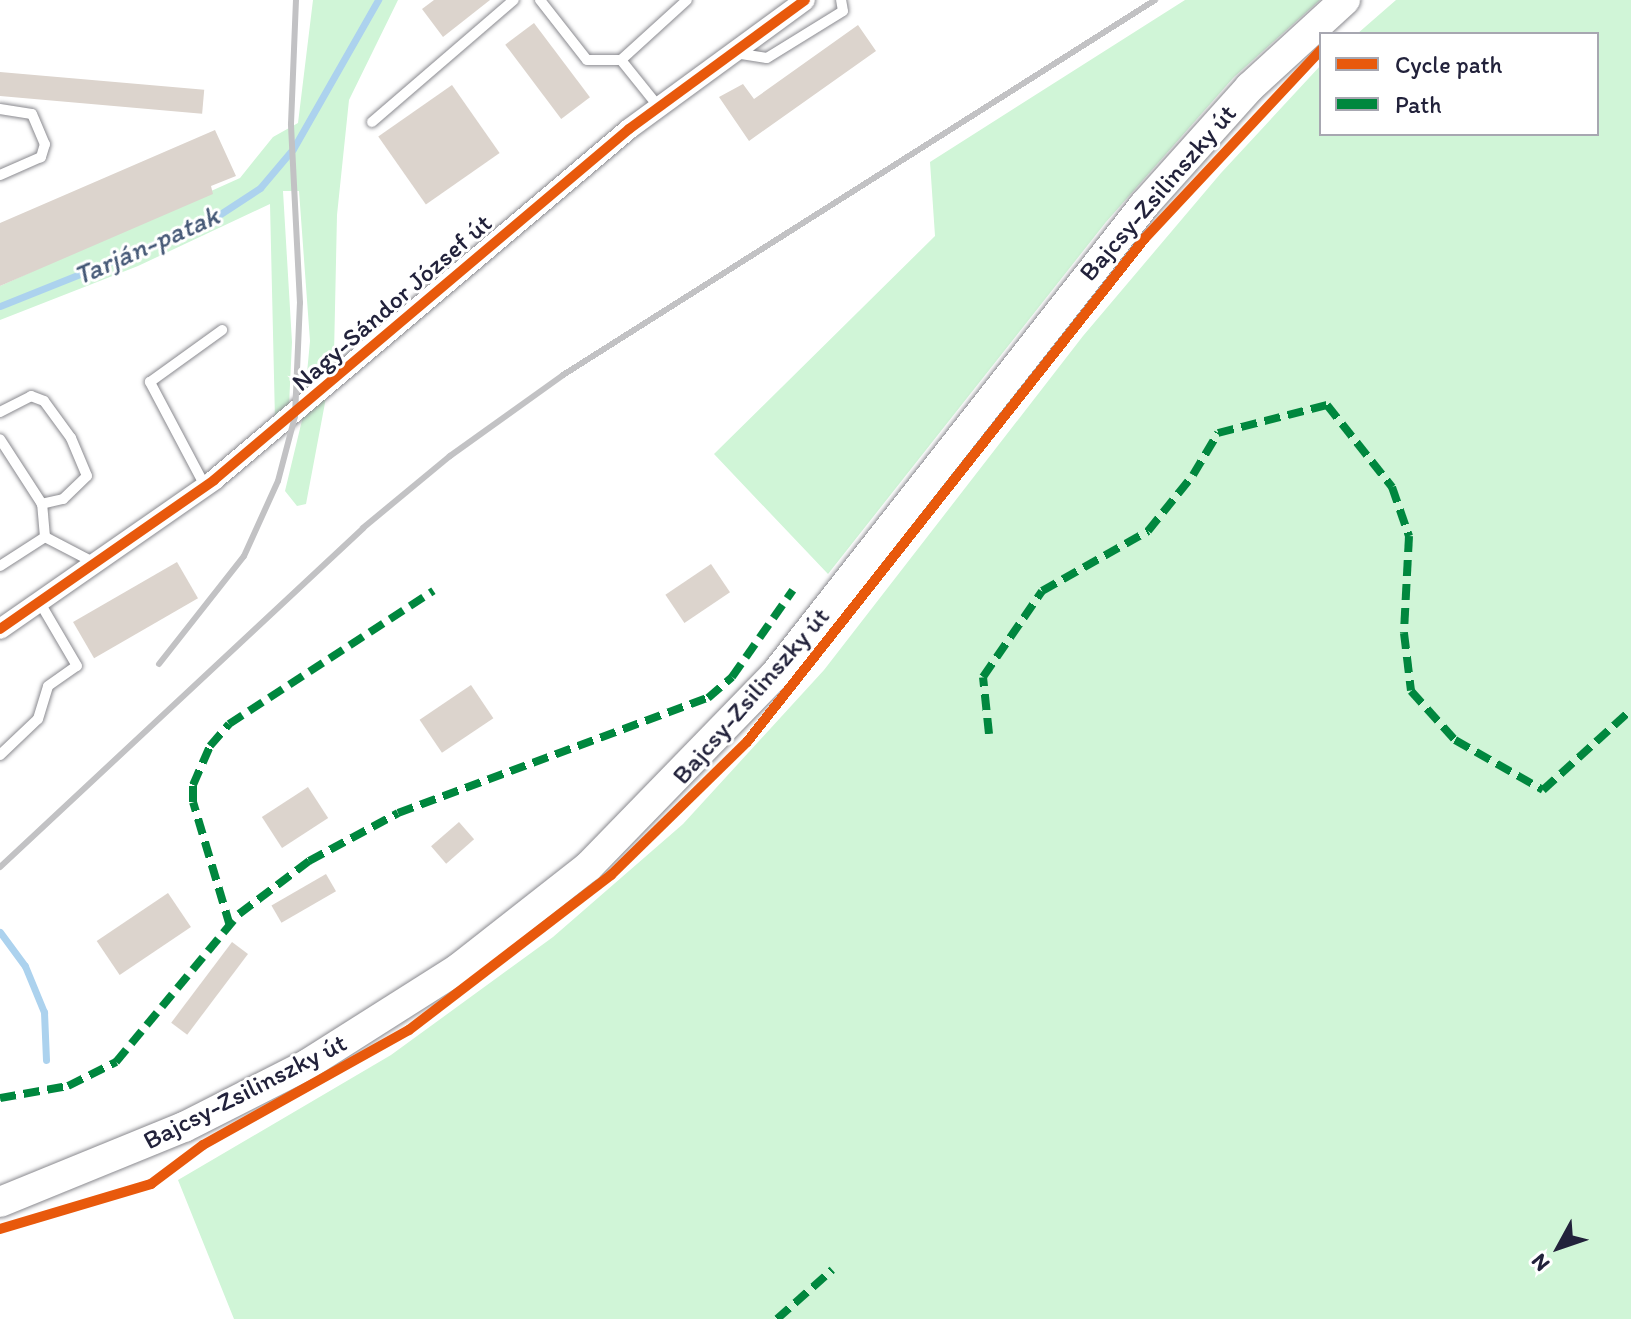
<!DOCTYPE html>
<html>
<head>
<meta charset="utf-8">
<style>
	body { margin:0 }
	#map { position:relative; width:1631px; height:1319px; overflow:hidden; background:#fff; font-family:Itim,sans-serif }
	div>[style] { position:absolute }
	.green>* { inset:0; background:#d0f5d7 }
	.stream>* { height:7px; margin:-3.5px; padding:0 3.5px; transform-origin:3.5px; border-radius:3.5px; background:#acd2ee }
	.building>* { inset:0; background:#dcd4cd; transform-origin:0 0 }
	.roads { filter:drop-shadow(0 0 2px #8a8a8f) drop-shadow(0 0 2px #8a8a8f) }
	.lane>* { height:10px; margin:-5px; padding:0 5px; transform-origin:5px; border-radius:5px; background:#fff }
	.street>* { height:20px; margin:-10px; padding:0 10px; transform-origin:10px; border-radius:10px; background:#fff }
	.primary>* { height:30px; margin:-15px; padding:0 15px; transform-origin:15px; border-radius:15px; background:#fff }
	.rail>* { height:6px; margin:-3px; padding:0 3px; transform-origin:3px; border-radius:3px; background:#c2c2c4 }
	.quiet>* { height:8px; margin-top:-4px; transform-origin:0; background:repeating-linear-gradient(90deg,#00873e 0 16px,transparent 0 24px) }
	.cycleway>* { height:10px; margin:-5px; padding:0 5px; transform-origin:5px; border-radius:5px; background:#e8590c }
	span { translate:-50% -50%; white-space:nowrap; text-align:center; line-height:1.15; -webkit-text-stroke:6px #fff; paint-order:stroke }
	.street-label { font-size:26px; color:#22223b }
	.water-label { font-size:28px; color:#465977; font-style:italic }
	.legend { position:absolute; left:1319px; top:32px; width:280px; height:104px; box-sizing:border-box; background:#fff; border:2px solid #a7a7b1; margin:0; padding:10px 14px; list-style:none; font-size:24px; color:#22223b }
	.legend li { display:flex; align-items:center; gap:16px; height:40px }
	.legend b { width:40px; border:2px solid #a7a7b1 }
	.north { position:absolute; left:1519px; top:1207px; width:80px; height:80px; -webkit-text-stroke:6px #fff; paint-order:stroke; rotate:230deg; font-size:22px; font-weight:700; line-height:32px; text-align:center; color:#22223b }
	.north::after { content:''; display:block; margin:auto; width:28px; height:36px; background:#22223b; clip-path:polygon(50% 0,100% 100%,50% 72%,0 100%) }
</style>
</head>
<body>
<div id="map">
	<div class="green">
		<div style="clip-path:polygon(313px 0,398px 0,349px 100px,337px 215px,334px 355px,306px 504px,297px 506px,285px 491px,303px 416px,310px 341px,299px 191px,283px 191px,292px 342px,289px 406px,275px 420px,270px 204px,138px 266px,0 320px,0 286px,240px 178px,273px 137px,298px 123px)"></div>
		<div style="clip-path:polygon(1185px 0,1320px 0,1234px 77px,1106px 222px,828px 574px,714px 454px,935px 236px,930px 162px)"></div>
		<div style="clip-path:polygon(1396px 0,1631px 0,1631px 1319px,234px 1319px,178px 1180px,391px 1055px,553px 937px,683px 824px,824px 670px,1083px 336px,1221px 173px,1321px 65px,1321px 134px,1597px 134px,1597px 34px,1357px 34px)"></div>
	</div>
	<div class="stream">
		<div style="left:0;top:306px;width:221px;rotate:-21.8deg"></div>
		<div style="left:205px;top:224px;width:66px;rotate:-33.2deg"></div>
		<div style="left:260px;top:188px;width:51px;rotate:-49.8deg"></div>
		<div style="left:293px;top:149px;width:172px;rotate:-60.3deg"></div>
		<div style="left:0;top:932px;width:42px;rotate:53.7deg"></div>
		<div style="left:25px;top:966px;width:50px;rotate:67.6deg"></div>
		<div style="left:44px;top:1012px;width:48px;rotate:87.6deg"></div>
	</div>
	<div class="building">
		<div style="clip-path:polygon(434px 0,490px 0,443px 37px,422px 9px)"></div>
		<div style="left:534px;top:23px;width:93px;height:36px;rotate:53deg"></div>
		<div style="clip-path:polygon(858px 25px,876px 51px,749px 141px,719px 97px,743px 84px,754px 99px)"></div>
		<div style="left:0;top:72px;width:205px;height:24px;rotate:5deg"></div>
		<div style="left:452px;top:85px;width:83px;height:90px;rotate:55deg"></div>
		<div style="clip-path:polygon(215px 130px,236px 176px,211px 186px,213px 194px,0 286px,0 223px)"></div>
		<div style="left:177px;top:562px;width:42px;height:120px;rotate:60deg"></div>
		<div style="left:711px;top:564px;width:34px;height:55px;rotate:56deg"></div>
		<div style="left:471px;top:685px;width:40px;height:62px;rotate:56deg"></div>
		<div style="left:308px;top:787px;width:37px;height:55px;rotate:57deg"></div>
		<div style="left:459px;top:822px;width:23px;height:37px;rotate:49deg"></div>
		<div style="left:326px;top:874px;width:20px;height:63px;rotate:60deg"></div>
		<div style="left:168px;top:893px;width:41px;height:86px;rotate:56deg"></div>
		<div style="left:232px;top:942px;width:20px;height:101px;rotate:37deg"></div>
	</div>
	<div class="roads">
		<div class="lane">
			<div style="left:540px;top:0;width:76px;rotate:51.9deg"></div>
			<div style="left:587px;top:60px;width:34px"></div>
			<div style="left:621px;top:60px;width:89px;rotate:-42.3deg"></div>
			<div style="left:735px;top:53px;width:32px;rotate:9deg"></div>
			<div style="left:767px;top:58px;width:89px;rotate:-31.7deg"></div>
			<div style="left:843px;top:11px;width:11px;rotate:-100deg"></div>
			<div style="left:621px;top:60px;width:59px;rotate:51.2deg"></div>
			<div style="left:0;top:109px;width:32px;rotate:9deg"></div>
			<div style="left:32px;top:114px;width:33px;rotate:67deg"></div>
			<div style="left:45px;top:144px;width:14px;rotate:107deg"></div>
			<div style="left:41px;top:157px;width:45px;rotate:156.3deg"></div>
			<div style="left:372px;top:122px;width:187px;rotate:-40.7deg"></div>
			<div style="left:0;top:412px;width:35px;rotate:-27deg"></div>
			<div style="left:31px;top:396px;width:14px;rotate:21deg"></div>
			<div style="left:44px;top:401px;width:46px;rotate:53.9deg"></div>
			<div style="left:71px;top:438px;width:41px;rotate:67.2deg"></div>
			<div style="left:87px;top:476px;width:33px;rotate:136deg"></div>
			<div style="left:63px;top:499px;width:22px;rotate:167deg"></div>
			<div style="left:42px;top:504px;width:77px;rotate:-122.9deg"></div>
			<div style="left:205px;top:486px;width:118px;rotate:-117.9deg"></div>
			<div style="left:150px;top:382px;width:89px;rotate:-35.8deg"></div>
			<div style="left:45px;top:537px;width:56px;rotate:27.5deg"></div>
			<div style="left:0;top:566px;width:54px;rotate:-32.8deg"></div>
			<div style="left:45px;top:537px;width:33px;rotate:-95deg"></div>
			<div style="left:0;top:755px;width:52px;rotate:-43.5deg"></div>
			<div style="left:38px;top:719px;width:34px;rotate:-73deg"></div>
			<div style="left:48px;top:686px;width:35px;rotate:-35deg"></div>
			<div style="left:77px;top:666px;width:73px;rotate:-120.4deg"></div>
		</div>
		<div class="street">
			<div style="left:0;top:629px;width:261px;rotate:-34.8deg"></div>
			<div style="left:214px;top:480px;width:544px;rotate:-40.22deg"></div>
			<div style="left:629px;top:129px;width:218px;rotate:-36.2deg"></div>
		</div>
		<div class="primary">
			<div style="left:0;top:1202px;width:199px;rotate:-22.2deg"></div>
			<div style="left:184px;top:1127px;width:139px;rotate:-26.9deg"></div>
			<div style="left:308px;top:1064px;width:179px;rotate:-32.4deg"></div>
			<div style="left:459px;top:968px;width:164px;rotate:-38.1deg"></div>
			<div style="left:588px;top:867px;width:267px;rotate:-45.8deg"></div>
			<div style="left:774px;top:676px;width:600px;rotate:-51.83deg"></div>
			<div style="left:1145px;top:204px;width:157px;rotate:-48.1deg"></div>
			<div style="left:1250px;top:87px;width:129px;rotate:-42.5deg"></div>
		</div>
	</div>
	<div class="rail">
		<div style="left:159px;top:664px;width:137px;rotate:-51.8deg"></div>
		<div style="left:244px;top:556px;width:82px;rotate:-65.6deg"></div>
		<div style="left:278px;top:481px;width:67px;rotate:-75.3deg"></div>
		<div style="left:295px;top:416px;width:113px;rotate:-87.5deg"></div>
		<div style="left:300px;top:303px;width:179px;rotate:-92.9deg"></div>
		<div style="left:291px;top:124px;width:124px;rotate:-87.7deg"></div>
		<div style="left:0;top:867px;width:497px;rotate:-43deg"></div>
		<div style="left:363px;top:528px;width:113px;rotate:-39.6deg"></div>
		<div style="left:450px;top:456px;width:139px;rotate:-35.6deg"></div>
		<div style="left:563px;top:375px;width:701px;rotate:-32.35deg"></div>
	</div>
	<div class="quiet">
		<div style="left:989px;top:734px;width:57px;rotate:-96deg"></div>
		<div style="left:983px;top:677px;width:104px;rotate:-55.5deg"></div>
		<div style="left:1042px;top:591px;width:122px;rotate:-29.5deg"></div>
		<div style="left:1148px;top:531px;width:72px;rotate:-51.2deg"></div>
		<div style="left:1193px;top:475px;width:49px;rotate:-59.2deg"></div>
		<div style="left:1218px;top:433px;width:113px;rotate:-14.4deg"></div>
		<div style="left:1327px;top:405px;width:105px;rotate:51.6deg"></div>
		<div style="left:1392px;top:487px;width:52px;rotate:70.9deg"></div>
		<div style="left:1409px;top:536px;width:97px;rotate:93deg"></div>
		<div style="left:1404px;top:633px;width:58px;rotate:83.1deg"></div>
		<div style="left:1411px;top:691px;width:66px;rotate:48.1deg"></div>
		<div style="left:1455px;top:740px;width:101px;rotate:29.6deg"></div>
		<div style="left:1543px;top:790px;width:119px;rotate:-42.3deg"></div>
		<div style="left:230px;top:926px;width:129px;rotate:-106.6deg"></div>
		<div style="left:193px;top:802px;width:17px;rotate:-90deg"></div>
		<div style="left:193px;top:785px;width:43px;rotate:-66.4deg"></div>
		<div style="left:210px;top:746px;width:29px;rotate:-49deg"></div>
		<div style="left:229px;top:724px;width:244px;rotate:-33.1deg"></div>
		<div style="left:0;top:1098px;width:69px;rotate:-10deg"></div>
		<div style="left:68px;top:1086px;width:54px;rotate:-26.6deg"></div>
		<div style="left:116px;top:1062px;width:192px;rotate:-50.3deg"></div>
		<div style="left:239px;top:914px;width:88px;rotate:-37.1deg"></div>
		<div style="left:309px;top:861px;width:101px;rotate:-28.3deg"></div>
		<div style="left:398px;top:813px;width:331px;rotate:-20.4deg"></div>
		<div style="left:708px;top:698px;width:32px;rotate:-41deg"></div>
		<div style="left:732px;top:677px;width:106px;rotate:-55deg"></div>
		<div style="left:777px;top:1319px;width:74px;rotate:-41.7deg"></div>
	</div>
	<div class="cycleway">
		<div style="left:0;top:629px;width:261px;rotate:-34.8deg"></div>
		<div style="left:214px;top:480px;width:544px;rotate:-40.22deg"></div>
		<div style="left:629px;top:129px;width:218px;rotate:-36.2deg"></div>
		<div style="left:0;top:1229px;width:158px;rotate:-16.6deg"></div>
		<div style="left:151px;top:1184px;width:65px;rotate:-36.9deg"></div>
		<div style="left:203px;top:1145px;width:236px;rotate:-29.2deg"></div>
		<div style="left:409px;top:1030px;width:255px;rotate:-37.5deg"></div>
		<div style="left:611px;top:875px;width:190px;rotate:-44.4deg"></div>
		<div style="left:747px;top:742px;width:642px;rotate:-51.7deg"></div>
		<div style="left:1145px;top:238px;width:258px;rotate:-46.9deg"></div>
	</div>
	<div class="street-label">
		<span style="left:1158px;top:193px;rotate:-49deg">Bajcsy-Zsilinszky út</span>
		<span style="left:392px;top:303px;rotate:-41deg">Nagy-Sándor József út</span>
		<span style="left:751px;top:696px;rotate:-49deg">Bajcsy-Zsilinszky út</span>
		<span style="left:245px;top:1092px;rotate:-27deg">Bajcsy-Zsilinszky út</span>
	</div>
	<div class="water-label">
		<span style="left:146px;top:245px;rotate:-24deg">Tarján-patak</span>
	</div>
	<ul class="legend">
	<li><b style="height:10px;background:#e8590c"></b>Cycle path</li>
	<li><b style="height:10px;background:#00873e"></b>Path</li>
	</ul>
	<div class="north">N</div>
</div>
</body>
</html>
